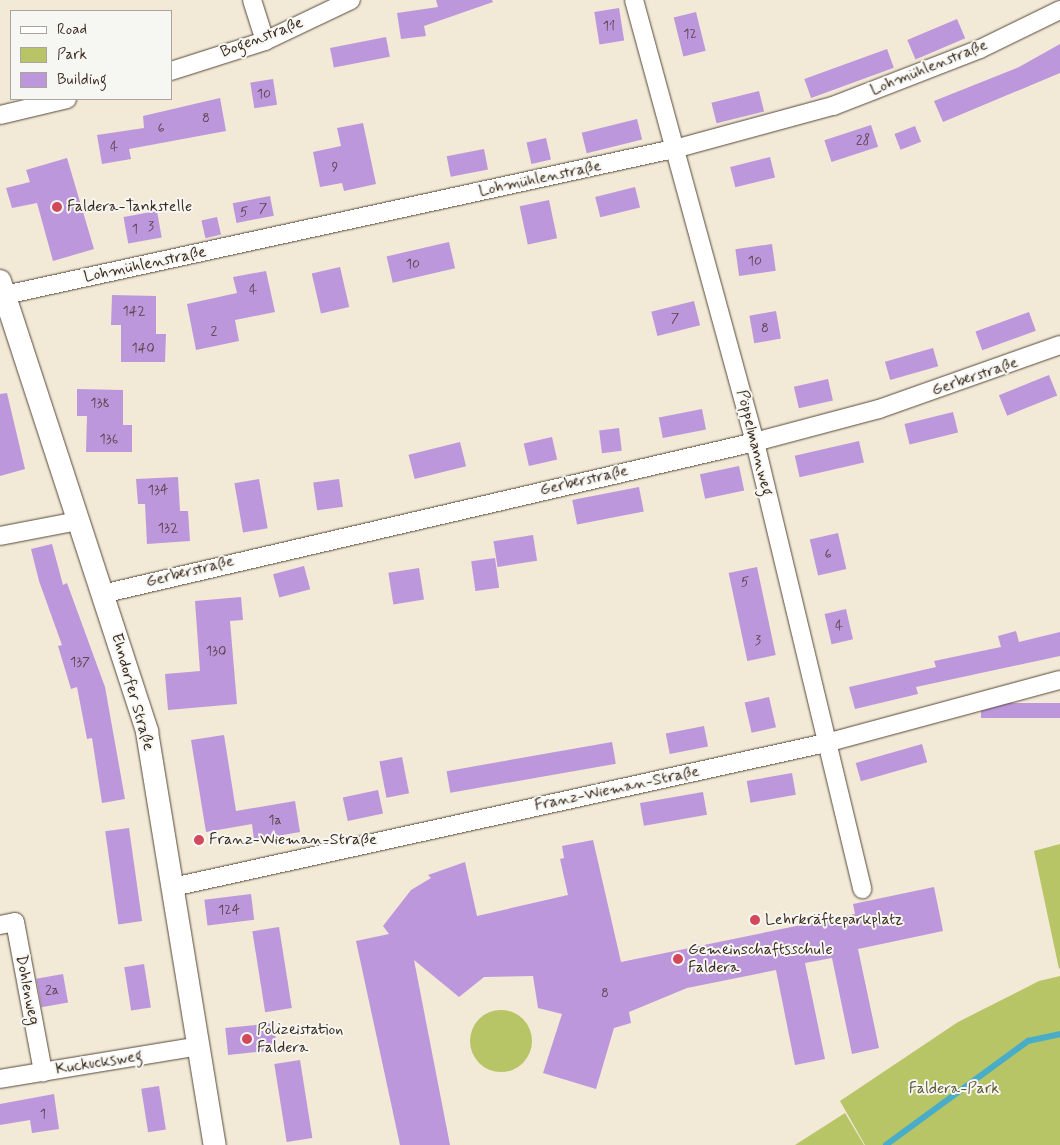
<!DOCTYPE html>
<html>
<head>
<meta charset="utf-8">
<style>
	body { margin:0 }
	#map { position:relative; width:1060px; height:1145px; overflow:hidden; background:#f2e9d6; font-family:Mynerve,sans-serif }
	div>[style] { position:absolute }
	.green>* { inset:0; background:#b7c567 }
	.round { border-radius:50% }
	.stream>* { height:5.5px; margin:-2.75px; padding:0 2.75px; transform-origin:2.75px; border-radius:2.75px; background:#49adc8 }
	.building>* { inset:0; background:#bd97dc; transform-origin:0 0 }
	.roads { filter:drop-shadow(0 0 1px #56473a) drop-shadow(0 0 1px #56473a) }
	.minor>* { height:18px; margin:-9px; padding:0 9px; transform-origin:9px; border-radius:9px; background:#fff }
	.tertiary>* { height:22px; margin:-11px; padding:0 11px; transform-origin:11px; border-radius:11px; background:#fff }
	.dots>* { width:14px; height:14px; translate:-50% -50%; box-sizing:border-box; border:2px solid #f6f6f2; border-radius:50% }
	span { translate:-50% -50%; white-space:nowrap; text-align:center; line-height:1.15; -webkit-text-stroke:4px #f6f6f2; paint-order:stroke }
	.number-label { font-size:14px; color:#5c454e }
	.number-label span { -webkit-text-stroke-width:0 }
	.street-label { font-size:16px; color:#3b2a1e }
	.poi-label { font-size:16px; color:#3b2a1e }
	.left { translate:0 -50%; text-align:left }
	.park-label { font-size:16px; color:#605834 }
	.legend { position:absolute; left:10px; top:10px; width:162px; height:90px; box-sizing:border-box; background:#f6f6f2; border:1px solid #aba49d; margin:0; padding:6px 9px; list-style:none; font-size:15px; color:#3b2a1e }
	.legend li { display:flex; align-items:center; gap:10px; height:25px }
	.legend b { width:25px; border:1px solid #aba49d }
</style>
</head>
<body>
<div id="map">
	<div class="green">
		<div style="clip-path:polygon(1060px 844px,1060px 968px,1059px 969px,1034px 851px)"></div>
		<div style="clip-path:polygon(1060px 976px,1060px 1145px,865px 1145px,840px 1101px,958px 1022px,1039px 981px)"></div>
		<div class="round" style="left:470px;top:1010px;width:62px;height:62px"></div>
		<div style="clip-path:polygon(845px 1113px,864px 1145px,795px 1145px)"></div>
	</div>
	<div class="stream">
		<div style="left:886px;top:1145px;width:176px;rotate:-36.2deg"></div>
		<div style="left:1028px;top:1041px;width:33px;rotate:-12deg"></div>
	</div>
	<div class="building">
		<div style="clip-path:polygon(436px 0,492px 0,493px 2px,424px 26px,426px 36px,401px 39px,397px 13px,438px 7px)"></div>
		<div style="left:619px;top:8px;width:33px;height:25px;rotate:81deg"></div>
		<div style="left:696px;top:12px;width:40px;height:23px;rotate:76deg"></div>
		<div style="left:957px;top:19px;width:21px;height:54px;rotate:67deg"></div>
		<div style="left:386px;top:37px;width:20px;height:57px;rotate:79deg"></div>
		<div style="clip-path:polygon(1060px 44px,1060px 73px,943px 122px,934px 101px,1019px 67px)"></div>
		<div style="left:887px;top:49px;width:20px;height:88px;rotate:70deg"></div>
		<div style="left:273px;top:79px;width:26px;height:23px;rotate:81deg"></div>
		<div style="left:759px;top:91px;width:21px;height:49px;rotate:76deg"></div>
		<div style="clip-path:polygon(220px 98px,226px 131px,129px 149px,131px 159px,102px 164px,97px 135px,144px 128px,143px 116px)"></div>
		<div style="left:637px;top:119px;width:21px;height:57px;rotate:76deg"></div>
		<div style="clip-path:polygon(363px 123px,376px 184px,344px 191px,342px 183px,320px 187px,313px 152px,341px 146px,337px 128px)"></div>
		<div style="left:871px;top:125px;width:23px;height:49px;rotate:72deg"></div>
		<div style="left:915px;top:126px;width:17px;height:22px;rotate:69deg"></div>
		<div style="left:546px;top:138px;width:22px;height:20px;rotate:77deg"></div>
		<div style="left:484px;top:149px;width:21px;height:38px;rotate:79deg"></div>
		<div style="left:770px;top:157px;width:21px;height:41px;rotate:76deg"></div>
		<div style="clip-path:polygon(67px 158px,94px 249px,53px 261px,37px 203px,12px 208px,6px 188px,30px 182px,26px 170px)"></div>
		<div style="left:635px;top:187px;width:21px;height:41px;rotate:76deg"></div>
		<div style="left:270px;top:196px;width:20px;height:38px;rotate:79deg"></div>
		<div style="left:549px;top:200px;width:39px;height:30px;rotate:78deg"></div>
		<div style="left:157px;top:211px;width:27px;height:34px;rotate:80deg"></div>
		<div style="left:217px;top:217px;width:18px;height:16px;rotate:77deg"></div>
		<div style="left:449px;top:242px;width:27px;height:64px;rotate:77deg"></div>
		<div style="left:772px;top:244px;width:27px;height:37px;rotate:82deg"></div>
		<div style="left:340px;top:267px;width:41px;height:29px;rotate:77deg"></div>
		<div style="clip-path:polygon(266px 271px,275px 312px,235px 320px,239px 341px,196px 350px,187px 304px,237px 293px,233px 277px)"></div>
		<div style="clip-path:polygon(112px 295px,156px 296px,156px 334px,166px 334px,165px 362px,121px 362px,121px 325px,111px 325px)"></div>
		<div style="left:694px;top:301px;width:25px;height:44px;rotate:76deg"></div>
		<div style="left:776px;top:311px;width:28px;height:27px;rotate:80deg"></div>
		<div style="left:1029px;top:312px;width:20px;height:57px;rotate:70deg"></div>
		<div style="left:933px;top:348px;width:19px;height:50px;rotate:74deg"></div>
		<div style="left:1049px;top:375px;width:22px;height:54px;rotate:68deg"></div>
		<div style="left:828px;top:379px;width:22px;height:35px;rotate:77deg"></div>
		<div style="clip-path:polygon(77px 389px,123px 390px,123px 425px,132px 425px,132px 452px,86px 452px,87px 416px,77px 416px)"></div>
		<div style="clip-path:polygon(7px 393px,25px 469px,0 476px,0 394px)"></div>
		<div style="left:702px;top:409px;width:21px;height:44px;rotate:79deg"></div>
		<div style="left:953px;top:412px;width:21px;height:50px;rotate:76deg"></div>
		<div style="left:619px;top:428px;width:23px;height:20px;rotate:83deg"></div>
		<div style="left:552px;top:437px;width:23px;height:29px;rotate:77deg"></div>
		<div style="left:859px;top:441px;width:22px;height:66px;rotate:77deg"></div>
		<div style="left:460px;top:442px;width:25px;height:53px;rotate:76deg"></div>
		<div style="left:739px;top:466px;width:25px;height:40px;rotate:78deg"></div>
		<div style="clip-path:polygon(178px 477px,180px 511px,188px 511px,190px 541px,147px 544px,145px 504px,138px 504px,136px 479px)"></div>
		<div style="left:259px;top:479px;width:50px;height:25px;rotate:80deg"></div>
		<div style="left:339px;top:479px;width:28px;height:26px;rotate:82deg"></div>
		<div style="left:639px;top:487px;width:25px;height:68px;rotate:79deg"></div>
		<div style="left:838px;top:533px;width:37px;height:29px;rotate:77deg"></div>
		<div style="left:533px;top:535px;width:26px;height:40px;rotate:81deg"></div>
		<div style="clip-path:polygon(52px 544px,63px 585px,67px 583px,105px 687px,125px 799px,102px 803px,92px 738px,87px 739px,77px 687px,71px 689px,58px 646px,62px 645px,39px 581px,31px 549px)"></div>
		<div style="left:495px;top:558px;width:30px;height:24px;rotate:82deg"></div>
		<div style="left:304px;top:566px;width:24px;height:32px;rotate:75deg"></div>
		<div style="left:757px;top:567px;width:90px;height:29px;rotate:78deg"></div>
		<div style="left:419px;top:568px;width:32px;height:31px;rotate:81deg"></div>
		<div style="clip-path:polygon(241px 597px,243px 620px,230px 621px,237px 704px,168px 710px,165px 674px,200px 671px,195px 601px)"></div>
		<div style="left:846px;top:609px;width:31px;height:22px;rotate:77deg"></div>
		<div style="clip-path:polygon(1016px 631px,1019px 642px,1060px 632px,1060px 656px,916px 687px,918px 694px,855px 709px,849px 687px,936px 667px,934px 661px,1001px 647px,998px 636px)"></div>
		<div style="left:769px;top:697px;width:31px;height:25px;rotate:77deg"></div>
		<div style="left:1060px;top:703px;width:15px;height:79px;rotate:90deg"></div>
		<div style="left:704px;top:726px;width:21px;height:39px;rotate:79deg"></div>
		<div style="clip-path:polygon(224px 735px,236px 811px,295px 801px,300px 832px,254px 840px,252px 824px,206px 832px,191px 740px)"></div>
		<div style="left:612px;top:742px;width:22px;height:168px;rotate:80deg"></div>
		<div style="left:922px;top:744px;width:19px;height:69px;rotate:74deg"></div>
		<div style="left:402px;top:757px;width:37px;height:23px;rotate:79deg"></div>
		<div style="left:792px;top:773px;width:22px;height:46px;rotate:80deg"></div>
		<div style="left:378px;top:790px;width:24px;height:36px;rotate:78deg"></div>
		<div style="left:703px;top:792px;width:23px;height:64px;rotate:80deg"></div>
		<div style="left:129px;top:828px;width:94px;height:24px;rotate:82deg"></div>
		<div style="clip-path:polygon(593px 840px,621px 962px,855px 914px,853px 904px,934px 887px,943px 931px,858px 949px,879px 1048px,852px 1054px,832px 958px,805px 963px,825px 1059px,795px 1065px,776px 970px,687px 988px,629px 1012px,631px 1023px,614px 1028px,596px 1089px,543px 1073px,562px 1014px,538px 1008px,533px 976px,484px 977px,459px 997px,414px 960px,450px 1145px,400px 1145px,356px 941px,389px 934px,383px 926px,411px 890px,431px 878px,428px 875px,465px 862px,477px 916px,568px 895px,560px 859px,564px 858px,562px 846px)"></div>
		<div style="left:251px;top:894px;width:26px;height:47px;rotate:83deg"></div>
		<div style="left:279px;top:927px;width:82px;height:27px;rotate:81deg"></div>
		<div style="left:144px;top:964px;width:44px;height:20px;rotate:81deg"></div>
		<div style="left:63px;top:974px;width:29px;height:27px;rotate:80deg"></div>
		<div style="left:274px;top:1023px;width:27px;height:49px;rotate:84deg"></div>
		<div style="left:300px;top:1060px;width:79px;height:26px;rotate:81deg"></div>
		<div style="left:159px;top:1086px;width:44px;height:18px;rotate:81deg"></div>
		<div style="clip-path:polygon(54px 1094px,59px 1129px,32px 1133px,30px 1120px,0 1125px,0 1104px)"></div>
	</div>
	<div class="roads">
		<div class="minor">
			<div style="left:252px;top:0;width:43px;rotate:72.4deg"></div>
			<div style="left:634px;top:0;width:458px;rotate:74.7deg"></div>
			<div style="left:755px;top:442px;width:460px;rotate:76.5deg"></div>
			<div style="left:171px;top:71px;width:99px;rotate:-17.7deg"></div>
			<div style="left:265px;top:41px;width:95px;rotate:-25.5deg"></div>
			<div style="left:0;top:115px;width:69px;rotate:-13.4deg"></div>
			<div style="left:5px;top:295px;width:689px;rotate:-12.32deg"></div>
			<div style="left:678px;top:148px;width:161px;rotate:-15.2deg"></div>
			<div style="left:833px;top:106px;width:158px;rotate:-21.2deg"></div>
			<div style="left:980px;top:49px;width:89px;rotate:-26deg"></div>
			<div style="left:0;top:536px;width:79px;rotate:-10.9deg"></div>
			<div style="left:102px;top:594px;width:670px;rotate:-13.1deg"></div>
			<div style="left:755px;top:442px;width:128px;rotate:-14.9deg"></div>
			<div style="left:879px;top:409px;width:192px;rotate:-19.5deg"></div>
			<div style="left:173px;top:887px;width:669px;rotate:-12.44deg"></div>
			<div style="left:826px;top:743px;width:242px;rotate:-15.1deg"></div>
			<div style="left:0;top:925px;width:15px;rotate:-11deg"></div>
			<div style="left:15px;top:922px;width:153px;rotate:79.4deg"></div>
			<div style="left:0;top:1079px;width:202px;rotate:-9.4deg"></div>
		</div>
		<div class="tertiary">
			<div style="left:0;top:281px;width:474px;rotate:71.9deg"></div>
			<div style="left:147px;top:732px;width:419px;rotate:80.7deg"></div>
		</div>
	</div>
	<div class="dots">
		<div style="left:57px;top:207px;background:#d1495b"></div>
		<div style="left:199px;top:840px;background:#d1495b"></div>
		<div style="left:755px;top:920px;background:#d1495b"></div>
		<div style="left:678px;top:959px;background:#d1495b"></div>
		<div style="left:247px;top:1039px;background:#d1495b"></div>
	</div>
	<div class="number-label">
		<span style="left:609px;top:26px">11</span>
		<span style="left:690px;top:34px">12</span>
		<span style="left:264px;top:94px">10</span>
		<span style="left:206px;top:118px">8</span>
		<span style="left:161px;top:128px">6</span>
		<span style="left:863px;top:140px">28</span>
		<span style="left:114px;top:147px">4</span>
		<span style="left:335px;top:167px">9</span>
		<span style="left:263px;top:208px">7</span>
		<span style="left:244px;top:212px">5</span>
		<span style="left:151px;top:226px">3</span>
		<span style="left:135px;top:229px">1</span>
		<span style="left:755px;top:261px">10</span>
		<span style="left:413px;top:264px">10</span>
		<span style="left:253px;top:290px">4</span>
		<span style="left:134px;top:311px">142</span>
		<span style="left:675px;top:318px">7</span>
		<span style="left:765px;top:328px">8</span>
		<span style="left:214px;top:331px">2</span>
		<span style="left:143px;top:348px">140</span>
		<span style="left:100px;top:403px">138</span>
		<span style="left:109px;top:439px">136</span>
		<span style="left:158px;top:490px">134</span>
		<span style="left:168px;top:528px">132</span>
		<span style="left:828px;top:554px">6</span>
		<span style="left:745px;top:582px">5</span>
		<span style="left:839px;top:626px">4</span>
		<span style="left:758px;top:640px">3</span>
		<span style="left:216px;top:651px">130</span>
		<span style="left:80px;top:662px">137</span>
		<span style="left:275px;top:820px">1a</span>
		<span style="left:229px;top:910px">124</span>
		<span style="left:52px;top:990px">2a</span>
		<span style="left:605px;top:993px">8</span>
		<span style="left:43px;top:1114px">1</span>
	</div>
	<div class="street-label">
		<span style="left:262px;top:38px;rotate:-21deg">Bogenstraße</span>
		<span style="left:929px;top:68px;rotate:-22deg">Lohmühlenstraße</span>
		<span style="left:540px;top:179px;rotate:-12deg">Lohmühlenstraße</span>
		<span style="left:145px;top:265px;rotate:-12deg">Lohmühlenstraße</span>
		<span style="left:975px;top:377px;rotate:-19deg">Gerberstraße</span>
		<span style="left:754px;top:443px;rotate:76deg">Pöppelmannweg</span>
		<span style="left:584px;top:481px;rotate:-13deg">Gerberstraße</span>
		<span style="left:190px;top:572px;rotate:-14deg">Gerberstraße</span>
		<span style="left:132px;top:692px;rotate:74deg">Ehndorfer Straße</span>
		<span style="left:617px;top:789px;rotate:-12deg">Franz-Wieman-Straße</span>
		<span style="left:27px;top:990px;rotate:79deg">Dohlenweg</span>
		<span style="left:99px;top:1063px;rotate:-9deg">Kuckucksweg</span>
	</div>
	<div class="poi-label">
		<span class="left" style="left:67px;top:207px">Faldera-Tankstelle</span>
		<span class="left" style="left:209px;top:840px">Franz-Wieman-Straße</span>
		<span class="left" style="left:765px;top:920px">Lehrkräfteparkplatz</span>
		<span class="left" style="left:688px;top:959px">Gemeinschaftsschule<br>Faldera</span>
		<span class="left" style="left:257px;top:1039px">Polizeistation<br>Faldera</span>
	</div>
	<div class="park-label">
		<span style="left:954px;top:1089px">Faldera-Park</span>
	</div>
	<ul class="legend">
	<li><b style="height:6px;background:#fff"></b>Road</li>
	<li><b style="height:14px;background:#b7c567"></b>Park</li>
	<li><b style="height:14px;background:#bd97dc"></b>Building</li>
	</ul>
</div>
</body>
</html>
